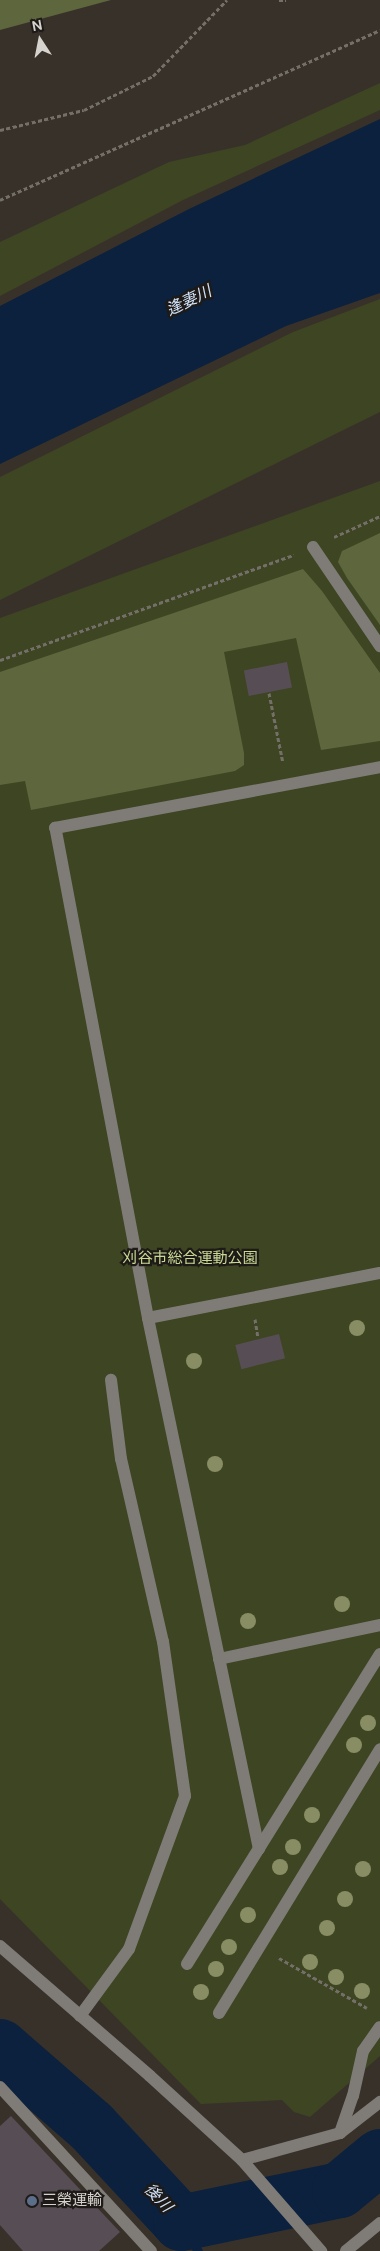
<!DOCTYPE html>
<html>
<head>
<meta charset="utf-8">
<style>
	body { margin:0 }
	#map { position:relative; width:380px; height:2251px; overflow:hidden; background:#38312a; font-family:"DM Sans","Noto Sans JP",sans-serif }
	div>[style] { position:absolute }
	.green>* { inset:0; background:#3e4522 }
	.forest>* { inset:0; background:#5d663d }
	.water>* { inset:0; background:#0b213e }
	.stream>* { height:9px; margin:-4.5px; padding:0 4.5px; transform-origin:4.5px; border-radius:4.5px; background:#0b213e }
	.river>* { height:56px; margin:-28px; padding:0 28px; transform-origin:28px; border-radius:28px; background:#0b213e }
	.building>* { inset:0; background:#574e55; transform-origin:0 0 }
	.path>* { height:3px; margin-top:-1.5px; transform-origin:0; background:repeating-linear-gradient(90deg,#746f68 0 4px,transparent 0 6.5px) }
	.minor>* { height:12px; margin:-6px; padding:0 6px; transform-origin:6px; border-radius:6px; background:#7f7c78 }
	.trees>* { width:16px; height:16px; margin:-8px; border-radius:50%; background:#888d64 }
	.dots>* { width:14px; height:14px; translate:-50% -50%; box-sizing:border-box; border:2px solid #1d1a17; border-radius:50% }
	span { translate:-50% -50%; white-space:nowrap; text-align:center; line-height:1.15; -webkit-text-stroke:4.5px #1d1a17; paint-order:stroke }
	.park-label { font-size:15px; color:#c9d993 }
	.poi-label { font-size:15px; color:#d6d2cd }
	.left { translate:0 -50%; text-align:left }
	.water-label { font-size:16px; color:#d1e3fa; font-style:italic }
	.north { position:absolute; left:15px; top:15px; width:50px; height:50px; -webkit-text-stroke:4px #1d1a17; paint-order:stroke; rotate:349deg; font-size:14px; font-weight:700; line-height:20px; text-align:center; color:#d6d2cd }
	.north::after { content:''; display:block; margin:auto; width:18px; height:22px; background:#d6d2cd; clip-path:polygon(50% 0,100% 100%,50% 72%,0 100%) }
</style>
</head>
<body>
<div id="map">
	<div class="green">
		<div style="clip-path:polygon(380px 83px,380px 110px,183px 200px,0 296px,0 242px,169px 162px,245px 145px)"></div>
		<div style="clip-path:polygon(380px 299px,380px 412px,0 600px,0 477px,293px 332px)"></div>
		<div style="clip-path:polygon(380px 481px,380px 2056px,310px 2117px,294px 2112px,282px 2100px,201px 2104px,0 1899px,0 618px)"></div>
	</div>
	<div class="forest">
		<div style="clip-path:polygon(0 0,111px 0,0 30px)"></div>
		<div style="clip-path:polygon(380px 533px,380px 625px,347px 578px,338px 562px,342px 551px)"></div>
		<div style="clip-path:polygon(303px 569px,322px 591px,380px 673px,380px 741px,321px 750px,296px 638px,224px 652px,244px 753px,244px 765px,235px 771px,31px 810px,25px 781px,0 785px,0 672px)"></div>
	</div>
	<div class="water">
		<div style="clip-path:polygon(380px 119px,380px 293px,286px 326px,0 464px,0 306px,189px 209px)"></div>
	</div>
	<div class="stream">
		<div style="left:181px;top:2223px;width:33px;rotate:59deg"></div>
	</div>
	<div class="river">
		<div style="left:0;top:2047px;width:121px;rotate:41deg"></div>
		<div style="left:91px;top:2126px;width:132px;rotate:47.1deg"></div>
		<div style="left:181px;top:2223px;width:162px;rotate:-11.7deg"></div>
		<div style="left:340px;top:2190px;width:52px;rotate:-39.5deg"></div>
	</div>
	<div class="building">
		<div style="left:287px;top:662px;width:26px;height:44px;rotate:79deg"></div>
		<div style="left:279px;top:1334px;width:25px;height:45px;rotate:76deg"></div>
		<div style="clip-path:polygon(11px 2116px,120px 2232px,99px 2251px,23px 2251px,0 2225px,0 2126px)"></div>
	</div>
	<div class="path">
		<div style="left:279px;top:0;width:7px"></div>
		<div style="left:0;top:130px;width:86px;rotate:-13.4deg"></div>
		<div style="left:84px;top:110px;width:77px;rotate:-26.2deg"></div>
		<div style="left:153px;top:76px;width:106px;rotate:-45.8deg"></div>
		<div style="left:0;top:200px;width:416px;rotate:-24.1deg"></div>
		<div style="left:334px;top:537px;width:51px;rotate:-24.5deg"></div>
		<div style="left:0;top:660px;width:312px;rotate:-19.7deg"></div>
		<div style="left:269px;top:693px;width:71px;rotate:78.7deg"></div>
		<div style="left:255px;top:1319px;width:19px;rotate:81deg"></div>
		<div style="left:279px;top:1958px;width:101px;rotate:29.6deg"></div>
	</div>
	<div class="minor">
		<div style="left:313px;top:547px;width:120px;rotate:55.9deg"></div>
		<div style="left:148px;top:1318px;width:236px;rotate:-11deg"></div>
		<div style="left:219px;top:1659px;width:165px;rotate:-11.9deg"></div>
		<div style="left:259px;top:1849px;width:542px;rotate:-101.81deg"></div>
		<div style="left:148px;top:1318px;width:499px;rotate:-100.7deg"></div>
		<div style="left:55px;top:828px;width:331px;rotate:-10.6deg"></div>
		<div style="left:0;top:1946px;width:198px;rotate:40.9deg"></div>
		<div style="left:150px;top:2076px;width:125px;rotate:42.4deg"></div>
		<div style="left:242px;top:2160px;width:121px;rotate:49deg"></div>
		<div style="left:187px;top:1964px;width:365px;rotate:-58.1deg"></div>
		<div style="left:219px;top:2013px;width:309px;rotate:-58.6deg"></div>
		<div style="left:80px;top:2016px;width:83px;rotate:-53.8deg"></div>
		<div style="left:129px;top:1949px;width:163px;rotate:-69.9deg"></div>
		<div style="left:185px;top:1796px;width:156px;rotate:-98.1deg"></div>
		<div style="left:163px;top:1642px;width:188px;rotate:-102.9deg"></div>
		<div style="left:121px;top:1459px;width:80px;rotate:-97.2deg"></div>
		<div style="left:0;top:2087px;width:223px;rotate:47.4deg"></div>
		<div style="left:340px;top:2133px;width:39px;rotate:-71deg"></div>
		<div style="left:353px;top:2096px;width:46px;rotate:-77.5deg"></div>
		<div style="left:363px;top:2051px;width:29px;rotate:-55deg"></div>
		<div style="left:242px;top:2160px;width:102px;rotate:-15.4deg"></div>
		<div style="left:340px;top:2133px;width:51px;rotate:-37.8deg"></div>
		<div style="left:346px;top:2251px;width:44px;rotate:-39.5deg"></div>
	</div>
	<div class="trees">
		<div style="left:357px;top:1328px"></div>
		<div style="left:194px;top:1361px"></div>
		<div style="left:215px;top:1464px"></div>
		<div style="left:342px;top:1604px"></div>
		<div style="left:248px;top:1621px"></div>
		<div style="left:368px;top:1723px"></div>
		<div style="left:354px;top:1745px"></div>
		<div style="left:312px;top:1815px"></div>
		<div style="left:293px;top:1847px"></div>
		<div style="left:280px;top:1867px"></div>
		<div style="left:363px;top:1869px"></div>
		<div style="left:345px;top:1899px"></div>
		<div style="left:248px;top:1915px"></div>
		<div style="left:327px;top:1928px"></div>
		<div style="left:229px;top:1947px"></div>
		<div style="left:310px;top:1962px"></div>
		<div style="left:216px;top:1969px"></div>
		<div style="left:336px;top:1977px"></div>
		<div style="left:362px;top:1991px"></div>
		<div style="left:201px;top:1992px"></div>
	</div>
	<div class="dots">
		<div style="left:32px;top:2201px;background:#5c6f8a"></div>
	</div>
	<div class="park-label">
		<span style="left:190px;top:1259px">刈谷市総合運動公園</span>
	</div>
	<div class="poi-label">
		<span class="left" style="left:42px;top:2201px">三榮運輸</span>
	</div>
	<div class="water-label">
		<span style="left:189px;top:301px;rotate:-26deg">逢妻川</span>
		<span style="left:158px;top:2198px;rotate:47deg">後川</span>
	</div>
	<div class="north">N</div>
</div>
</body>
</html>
